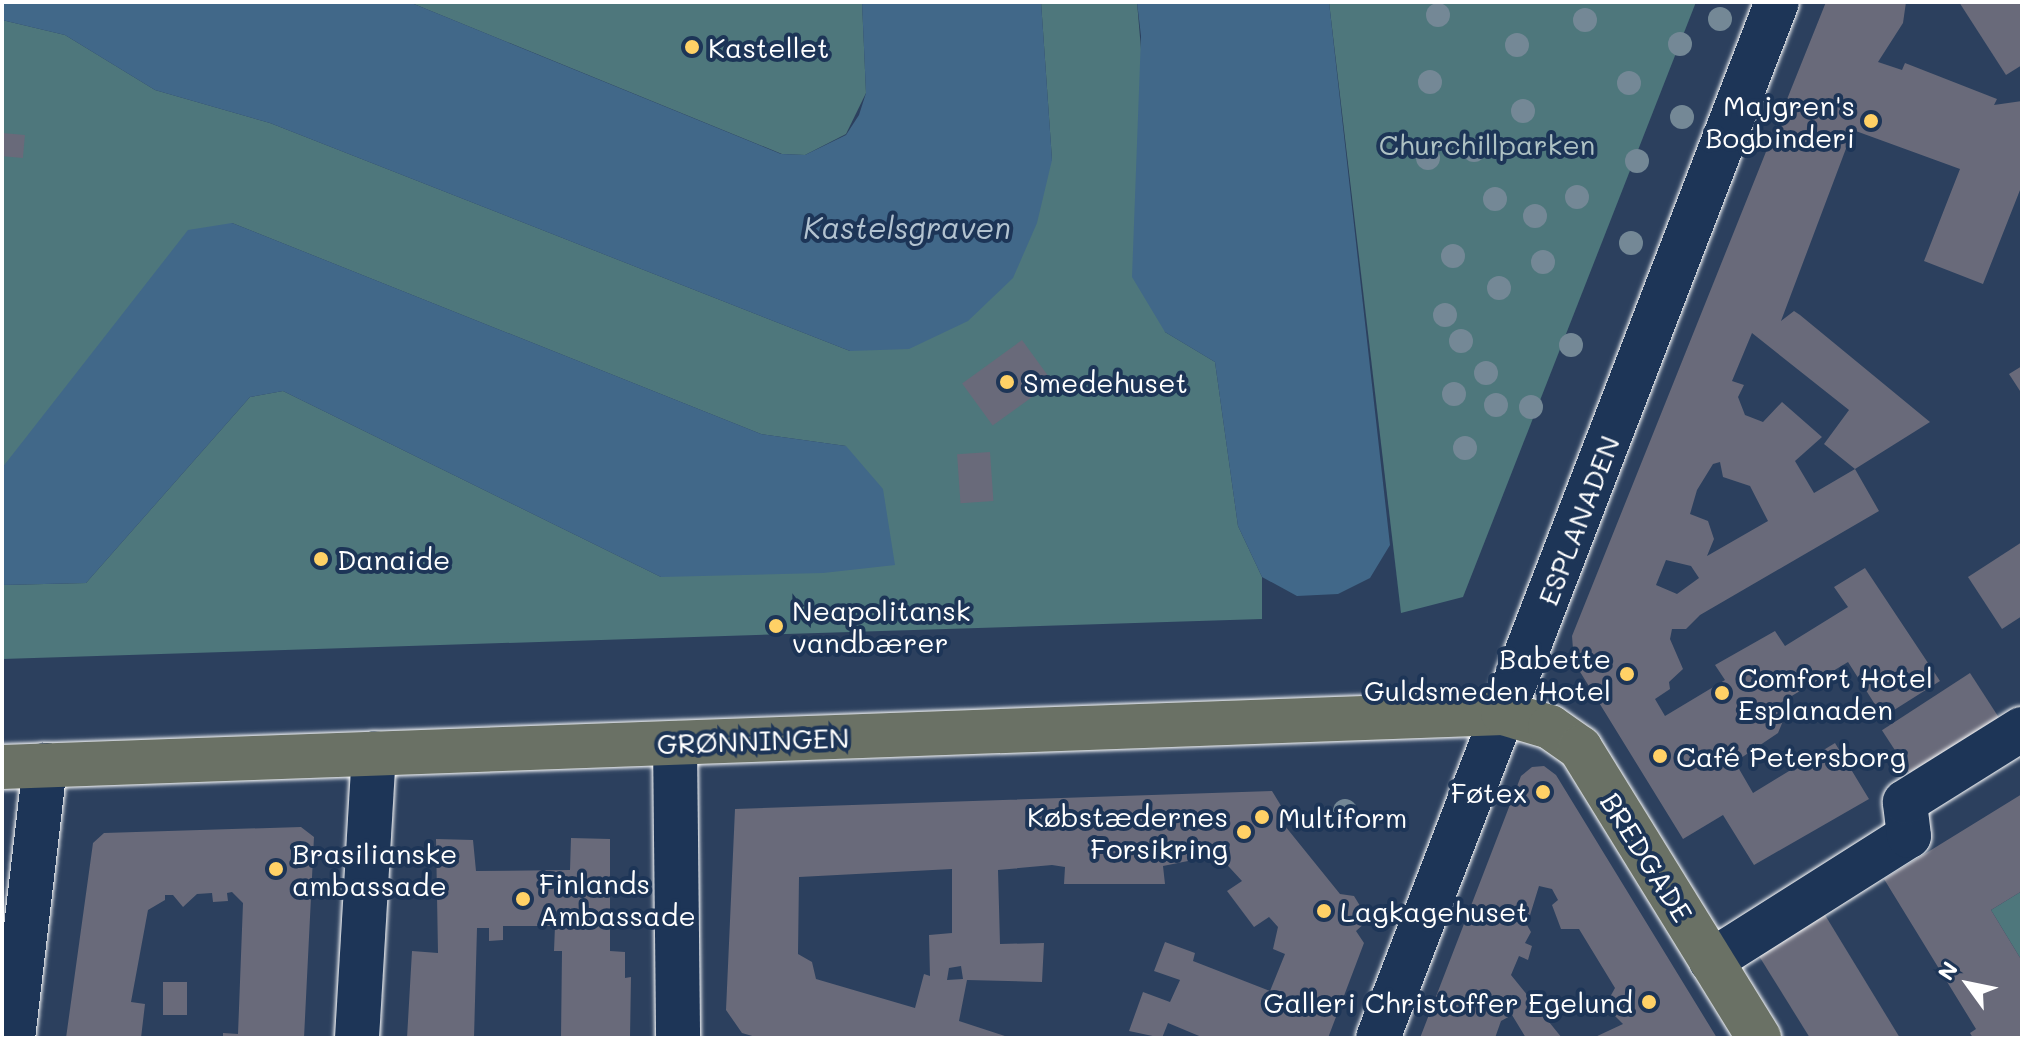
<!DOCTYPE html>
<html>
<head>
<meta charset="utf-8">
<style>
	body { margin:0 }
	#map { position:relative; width:2024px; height:1040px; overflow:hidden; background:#2c405e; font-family:Mali,sans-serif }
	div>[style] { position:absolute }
	.green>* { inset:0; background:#4e777c }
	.water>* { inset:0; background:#416889 }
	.building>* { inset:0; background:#696a7a; transform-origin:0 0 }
	.roads { filter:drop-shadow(0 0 2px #fff) drop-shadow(0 0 2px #fff) }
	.minor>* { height:44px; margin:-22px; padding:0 22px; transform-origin:22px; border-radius:22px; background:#1d3557 }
	.major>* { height:44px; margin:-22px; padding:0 22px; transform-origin:22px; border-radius:22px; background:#6a7165 }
	.trees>* { width:24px; height:24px; margin:-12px; border-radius:50%; background:#748896 }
	.dots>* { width:22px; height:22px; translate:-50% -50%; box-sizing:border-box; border:4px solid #1d3557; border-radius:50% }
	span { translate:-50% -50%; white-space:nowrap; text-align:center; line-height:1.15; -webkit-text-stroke:8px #1d3557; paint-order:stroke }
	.poi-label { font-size:28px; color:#fff }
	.left { translate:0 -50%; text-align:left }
	.right { translate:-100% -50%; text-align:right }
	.park-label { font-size:28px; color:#afc2c4 }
	.street-label { font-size:28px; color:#fff }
	.water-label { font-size:30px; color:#b3c3d0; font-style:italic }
	.frame { position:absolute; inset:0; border:4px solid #fff; pointer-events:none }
	.north { position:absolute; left:1928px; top:944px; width:80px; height:80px; -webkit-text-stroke:6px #1d3557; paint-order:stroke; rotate:303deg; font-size:22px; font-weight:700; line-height:32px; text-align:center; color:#fff }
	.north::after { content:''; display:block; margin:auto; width:28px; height:36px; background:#fff; clip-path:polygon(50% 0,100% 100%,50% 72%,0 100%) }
</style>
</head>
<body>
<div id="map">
	<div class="green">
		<div style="clip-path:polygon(409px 2px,862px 2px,866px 93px,846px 134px,805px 155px,782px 154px)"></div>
		<div style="clip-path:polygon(1041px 2px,1137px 2px,1165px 332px,1215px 362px,1238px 526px,1262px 577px,1262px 619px,2px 659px,2px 585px,86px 583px,250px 397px,283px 391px,661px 577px,846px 446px,761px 434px,232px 223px,2px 468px,2px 20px,65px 35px,155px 90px,270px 123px,850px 351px,1052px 160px)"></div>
		<div style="clip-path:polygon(1329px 2px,1696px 2px,1463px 597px,1401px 613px)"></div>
		<div style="clip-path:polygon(2022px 891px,2022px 961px,1991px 910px)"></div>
	</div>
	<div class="water">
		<div style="clip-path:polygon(2px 2px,409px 2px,781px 154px,805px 155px,846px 135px,859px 115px,866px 93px,862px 2px,1041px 2px,1052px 160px,1037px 223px,1013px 278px,968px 321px,909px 349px,850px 351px,270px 123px,155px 90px,65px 35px,2px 20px)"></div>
		<div style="clip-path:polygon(1137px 2px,1329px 2px,1390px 545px,1370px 578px,1338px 594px,1297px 596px,1262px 577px,1238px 526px,1215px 362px,1165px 332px,1132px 277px,1141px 36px)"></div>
		<div style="clip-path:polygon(232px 223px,761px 434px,846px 446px,883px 489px,895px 565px,823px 573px,661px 577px,283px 391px,250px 397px,86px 583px,2px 585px,2px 468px,188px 230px)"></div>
	</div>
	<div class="building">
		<div style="clip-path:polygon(evenodd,1826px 2px,1906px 2px,1903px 23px,1878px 62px,1902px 70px,1905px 63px,1997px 99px,1994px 105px,2022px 101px,2022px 185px,1983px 284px,1924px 261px,1960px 169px,1853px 130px,1781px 321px,1794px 311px,1800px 315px,1930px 422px,1855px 469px,1879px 511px,1700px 615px,1686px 629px,1672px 629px,1670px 639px,1683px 669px,1669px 682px,1670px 689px,1655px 699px,1665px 716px,1725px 680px,1715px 665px,1775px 631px,1785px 646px,1848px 607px,1834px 587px,1865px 568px,1940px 681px,1883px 717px,1848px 662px,1775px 706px,1783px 721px,1778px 733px,1735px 762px,1753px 793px,1835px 743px,1869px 799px,1754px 865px,1723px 815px,1683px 839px,1574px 662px,1572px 636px,1826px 2px,1752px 333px,1849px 410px,1824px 444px,1855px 469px,1814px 493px,1795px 461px,1822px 437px,1782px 402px,1763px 422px,1745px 415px,1738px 397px,1744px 385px,1732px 381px,1752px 333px,1826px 2px,1720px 462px,1723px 477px,1750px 486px,1768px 521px,1707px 556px,1714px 539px,1708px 521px,1690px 514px,1697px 490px,1713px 464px,1720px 462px,1826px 2px,1666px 560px,1691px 566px,1699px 578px,1677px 594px,1656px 585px,1666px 560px)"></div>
		<div style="clip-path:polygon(1959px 2px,2022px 2px,2022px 65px,2006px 75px)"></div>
		<div style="left:2px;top:133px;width:23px;height:23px;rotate:5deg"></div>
		<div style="left:1022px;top:340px;width:52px;height:74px;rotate:54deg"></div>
		<div style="clip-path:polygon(2022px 366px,2022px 394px,2009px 374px)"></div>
		<div style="left:990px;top:452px;width:49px;height:33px;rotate:86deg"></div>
		<div style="clip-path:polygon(2022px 542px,2022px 616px,2002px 629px,1968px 577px)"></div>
		<div style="left:1970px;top:673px;width:55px;height:105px;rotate:57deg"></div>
		<div style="clip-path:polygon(1544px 766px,1556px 775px,1717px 1038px,1593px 1038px,1623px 1024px,1605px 1006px,1615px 988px,1579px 929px,1561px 929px,1552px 905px,1558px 900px,1552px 889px,1539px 886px,1527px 925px,1531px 932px,1525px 943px,1532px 946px,1528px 960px,1519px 956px,1511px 975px,1562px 1038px,1526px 1038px,1512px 1015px,1501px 1021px,1495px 1038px,1420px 1038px,1521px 776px,1532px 767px)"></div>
		<div style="clip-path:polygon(evenodd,1272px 791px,1283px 809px,1281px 821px,1340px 894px,1354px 896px,1365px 914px,1366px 922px,1356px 931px,1364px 943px,1328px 1038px,1204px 1038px,1168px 1023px,1162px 1038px,1129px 1031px,1143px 992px,1170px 1002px,1180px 980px,1154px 971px,1165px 942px,1195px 953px,1193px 961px,1270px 991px,1285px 954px,1273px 949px,1278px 927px,1269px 917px,1254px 927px,1227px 891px,1242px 881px,1218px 855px,1163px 866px,1165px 884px,1064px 884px,1065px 867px,1052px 865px,998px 870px,1000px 944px,1044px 943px,1042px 982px,967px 980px,959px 1021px,1011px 1038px,759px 1038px,742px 1033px,726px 1010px,735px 809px,1272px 791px,952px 869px,952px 933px,929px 935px,930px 976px,924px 974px,915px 1008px,816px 979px,812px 962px,798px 954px,799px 877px,952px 869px,1272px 791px,961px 966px,963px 979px,947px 980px,949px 968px,961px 966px)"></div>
		<div style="clip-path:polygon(2022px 794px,2022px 891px,1991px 910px,2022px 961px,2022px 1038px,1973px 1038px,1970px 1033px,1976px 1029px,1884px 879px)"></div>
		<div style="clip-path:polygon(301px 827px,314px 837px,304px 1038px,223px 1038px,223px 1033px,238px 1034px,243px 903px,232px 892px,227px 893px,228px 901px,213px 902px,212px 893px,197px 894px,183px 907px,173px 895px,165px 895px,165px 900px,148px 910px,131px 1002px,145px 1004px,141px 1038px,66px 1038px,93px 843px,104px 833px)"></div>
		<div style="clip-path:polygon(571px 838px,610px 839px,610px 951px,625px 952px,625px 978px,631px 977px,630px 1038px,561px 1038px,562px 951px,554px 951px,555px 926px,503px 926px,503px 940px,489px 941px,489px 928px,477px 928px,474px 1038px,407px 1038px,412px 951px,438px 953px,436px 839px,473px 840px,476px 871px,570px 870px)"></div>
		<div style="clip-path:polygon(1825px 915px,1900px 1038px,1810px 1038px,1759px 956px)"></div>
		<div style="left:163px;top:982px;width:24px;height:33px"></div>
	</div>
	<div class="roads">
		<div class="minor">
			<div style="left:675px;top:743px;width:295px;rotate:89.4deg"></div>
			<div style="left:1711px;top:961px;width:234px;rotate:-32.3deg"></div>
			<div style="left:1909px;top:836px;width:34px;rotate:-97deg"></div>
			<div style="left:1905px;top:802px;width:138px;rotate:-32deg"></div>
			<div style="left:13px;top:1038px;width:275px;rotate:-83.3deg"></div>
			<div style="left:357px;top:1038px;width:285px;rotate:-86.6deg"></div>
			<div style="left:1378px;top:1038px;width:1110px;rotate:-68.94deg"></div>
		</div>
		<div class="major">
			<div style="left:2px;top:767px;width:1502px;rotate:-2.06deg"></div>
			<div style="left:1503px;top:713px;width:49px;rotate:16.6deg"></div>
			<div style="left:1550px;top:727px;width:37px;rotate:35deg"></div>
			<div style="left:1580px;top:748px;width:341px;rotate:58.3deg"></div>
		</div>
	</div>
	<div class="trees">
		<div style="left:1438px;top:15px"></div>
		<div style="left:1720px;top:19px"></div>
		<div style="left:1585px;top:20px"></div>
		<div style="left:1680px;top:44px"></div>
		<div style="left:1517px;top:45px"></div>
		<div style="left:1430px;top:82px"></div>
		<div style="left:1629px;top:83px"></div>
		<div style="left:1523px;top:111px"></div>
		<div style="left:1682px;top:117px"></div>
		<div style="left:1474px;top:150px"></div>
		<div style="left:1428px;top:158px"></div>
		<div style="left:1637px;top:161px"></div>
		<div style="left:1577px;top:197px"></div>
		<div style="left:1495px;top:199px"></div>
		<div style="left:1535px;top:216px"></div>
		<div style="left:1631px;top:243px"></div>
		<div style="left:1453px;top:256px"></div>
		<div style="left:1543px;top:262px"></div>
		<div style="left:1499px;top:288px"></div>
		<div style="left:1445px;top:315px"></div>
		<div style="left:1461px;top:341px"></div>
		<div style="left:1571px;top:345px"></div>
		<div style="left:1486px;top:373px"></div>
		<div style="left:1454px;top:394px"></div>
		<div style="left:1496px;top:405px"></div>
		<div style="left:1531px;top:407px"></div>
		<div style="left:1465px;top:448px"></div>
		<div style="left:1345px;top:811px"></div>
	</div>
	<div class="dots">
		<div style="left:692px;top:47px;background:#ffd166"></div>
		<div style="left:1871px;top:121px;background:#ffd166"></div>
		<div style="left:1007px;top:382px;background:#ffd166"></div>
		<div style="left:321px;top:559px;background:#ffd166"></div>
		<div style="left:776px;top:626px;background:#ffd166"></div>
		<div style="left:1627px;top:674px;background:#ffd166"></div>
		<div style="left:1722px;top:693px;background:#ffd166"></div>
		<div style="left:1660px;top:756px;background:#ffd166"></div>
		<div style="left:1543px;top:792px;background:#ffd166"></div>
		<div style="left:1262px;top:817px;background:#ffd166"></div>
		<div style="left:1244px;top:832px;background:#ffd166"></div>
		<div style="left:276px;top:869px;background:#ffd166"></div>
		<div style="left:523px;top:899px;background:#ffd166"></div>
		<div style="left:1324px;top:911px;background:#ffd166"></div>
		<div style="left:1649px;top:1002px;background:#ffd166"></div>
	</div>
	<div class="poi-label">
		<span class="left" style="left:708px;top:47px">Kastellet</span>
		<span class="right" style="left:1855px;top:121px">Majgren's<br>Bogbinderi</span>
		<span class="left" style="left:1023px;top:382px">Smedehuset</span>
		<span class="left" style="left:337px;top:559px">Danaide</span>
		<span class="left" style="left:792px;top:626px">Neapolitansk<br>vandbærer</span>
		<span class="right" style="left:1611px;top:674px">Babette<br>Guldsmeden Hotel</span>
		<span class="left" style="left:1738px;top:693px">Comfort Hotel<br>Esplanaden</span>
		<span class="left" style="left:1676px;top:756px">Café Petersborg</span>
		<span class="right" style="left:1527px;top:792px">Føtex</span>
		<span class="right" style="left:1228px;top:832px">Købstædernes<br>Forsikring</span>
		<span class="left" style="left:1278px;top:817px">Multiform</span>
		<span class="left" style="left:292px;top:869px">Brasilianske<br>ambassade</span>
		<span class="left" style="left:539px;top:899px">Finlands<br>Ambassade</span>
		<span class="left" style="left:1340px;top:911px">Lagkagehuset</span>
		<span class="right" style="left:1633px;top:1002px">Galleri Christoffer Egelund</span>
	</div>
	<div class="park-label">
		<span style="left:1487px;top:144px">Churchillparken</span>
	</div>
	<div class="street-label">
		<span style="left:1578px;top:520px;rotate:-69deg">ESPLANADEN</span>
		<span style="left:753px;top:740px;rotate:-2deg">GRØNNINGEN</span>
		<span style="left:1647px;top:857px;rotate:58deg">BREDGADE</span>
	</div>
	<div class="water-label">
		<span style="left:907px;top:227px">Kastelsgraven</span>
	</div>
	<div class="frame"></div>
	<div class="north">N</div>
</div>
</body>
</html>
